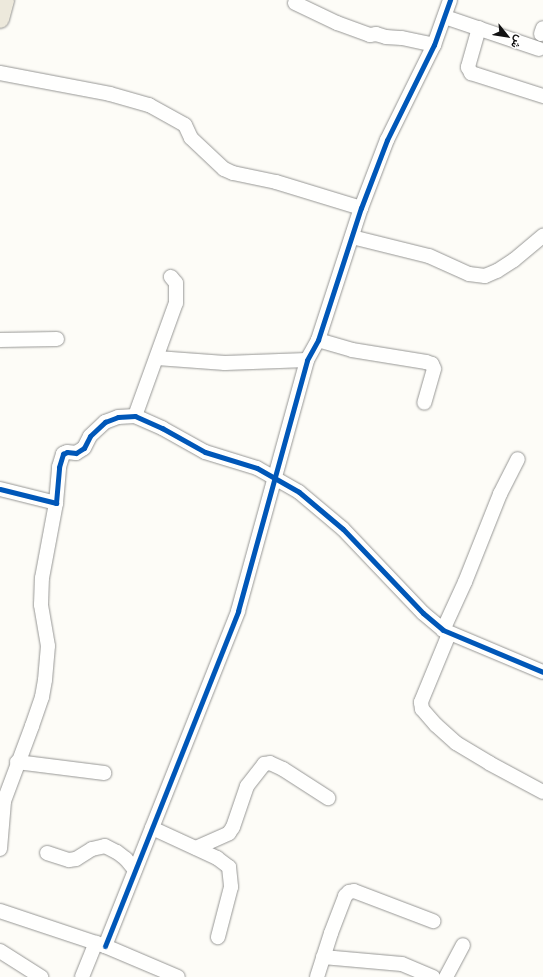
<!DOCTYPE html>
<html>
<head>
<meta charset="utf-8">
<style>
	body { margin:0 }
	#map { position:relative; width:543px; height:977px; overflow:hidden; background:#fdfcf7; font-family:"Libre Baskerville",Vazirmatn,serif }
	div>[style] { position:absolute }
	.roads { filter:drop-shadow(0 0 1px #979795) drop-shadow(0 0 1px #979795) }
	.minor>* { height:14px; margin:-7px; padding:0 7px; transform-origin:7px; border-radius:7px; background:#fffffe }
	.major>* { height:18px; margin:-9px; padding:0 9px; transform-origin:9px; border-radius:9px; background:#ede9dc }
	.cycleway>* { height:5px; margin:-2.5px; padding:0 2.5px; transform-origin:2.5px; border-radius:2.5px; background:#0057b8 }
	span { translate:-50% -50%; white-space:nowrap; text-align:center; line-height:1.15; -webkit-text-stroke:4px #fff; paint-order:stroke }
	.north { position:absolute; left:487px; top:16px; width:40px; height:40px; -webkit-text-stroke:3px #fff; paint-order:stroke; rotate:120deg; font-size:11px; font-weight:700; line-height:16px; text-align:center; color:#111 }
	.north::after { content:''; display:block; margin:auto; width:14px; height:18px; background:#111; clip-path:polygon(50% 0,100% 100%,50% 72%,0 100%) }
</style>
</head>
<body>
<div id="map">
	<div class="roads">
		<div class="minor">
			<div style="left:295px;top:3px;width:47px;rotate:25.5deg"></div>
			<div style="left:337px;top:23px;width:35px;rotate:20deg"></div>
			<div style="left:370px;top:35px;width:6px;rotate:-9deg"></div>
			<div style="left:376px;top:34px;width:10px;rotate:17deg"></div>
			<div style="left:386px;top:37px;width:16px;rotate:4deg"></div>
			<div style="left:402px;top:38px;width:33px;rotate:12deg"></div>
			<div style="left:445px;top:17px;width:99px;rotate:18.8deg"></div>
			<div style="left:479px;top:28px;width:41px;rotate:105.8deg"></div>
			<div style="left:468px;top:67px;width:7px;rotate:63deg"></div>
			<div style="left:471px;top:73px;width:76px;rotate:17.7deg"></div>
			<div style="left:541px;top:34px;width:6px;rotate:-72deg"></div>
			<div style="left:0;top:73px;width:112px;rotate:10.8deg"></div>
			<div style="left:110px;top:94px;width:41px;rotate:15.8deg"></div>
			<div style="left:149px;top:105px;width:41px;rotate:29.1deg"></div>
			<div style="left:185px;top:125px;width:14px;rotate:65deg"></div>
			<div style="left:191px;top:138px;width:45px;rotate:43.2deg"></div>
			<div style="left:224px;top:169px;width:10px;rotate:24deg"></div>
			<div style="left:233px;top:173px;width:44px;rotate:11.8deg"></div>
			<div style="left:276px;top:182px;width:89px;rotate:17deg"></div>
			<div style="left:352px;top:237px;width:79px;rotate:13.9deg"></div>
			<div style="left:429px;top:256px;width:44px;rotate:24.2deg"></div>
			<div style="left:469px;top:274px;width:16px;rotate:7deg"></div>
			<div style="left:485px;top:276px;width:13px;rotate:-23deg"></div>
			<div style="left:497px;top:271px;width:20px;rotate:-33deg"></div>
			<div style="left:514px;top:260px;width:38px;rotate:-40deg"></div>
			<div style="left:0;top:340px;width:57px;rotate:-1deg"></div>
			<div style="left:318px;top:340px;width:35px;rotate:16deg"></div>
			<div style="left:352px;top:350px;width:75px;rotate:9.2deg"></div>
			<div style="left:426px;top:362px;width:6px;rotate:18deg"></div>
			<div style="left:432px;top:364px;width:5px;rotate:68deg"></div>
			<div style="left:434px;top:369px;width:35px;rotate:106deg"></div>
			<div style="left:157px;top:358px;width:68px;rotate:4.2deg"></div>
			<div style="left:225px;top:363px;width:82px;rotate:-2.1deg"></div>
			<div style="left:135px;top:416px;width:120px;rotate:-70.1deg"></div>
			<div style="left:176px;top:303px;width:20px;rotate:-90deg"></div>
			<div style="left:176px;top:283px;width:8px;rotate:-130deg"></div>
			<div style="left:0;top:489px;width:58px;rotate:14deg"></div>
			<div style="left:56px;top:503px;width:36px;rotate:-85deg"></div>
			<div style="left:59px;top:467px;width:14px;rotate:-73deg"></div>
			<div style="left:63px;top:454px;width:4px;rotate:-27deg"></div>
			<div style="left:67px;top:452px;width:9px;rotate:6deg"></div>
			<div style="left:76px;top:453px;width:9px;rotate:-32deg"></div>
			<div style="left:84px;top:448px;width:13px;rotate:-63deg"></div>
			<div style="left:90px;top:436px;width:21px;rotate:-43deg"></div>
			<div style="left:105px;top:422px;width:14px;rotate:-21deg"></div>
			<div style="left:118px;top:417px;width:17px;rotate:-3deg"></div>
			<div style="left:135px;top:416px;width:30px;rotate:24deg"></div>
			<div style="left:162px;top:428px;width:49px;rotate:29.2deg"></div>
			<div style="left:205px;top:452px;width:54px;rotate:17.1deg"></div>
			<div style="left:257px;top:468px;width:48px;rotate:29.7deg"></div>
			<div style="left:299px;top:492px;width:57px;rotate:40.1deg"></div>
			<div style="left:343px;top:529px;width:116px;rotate:46.4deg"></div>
			<div style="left:423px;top:613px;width:26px;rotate:40deg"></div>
			<div style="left:443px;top:630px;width:108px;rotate:22.8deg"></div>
			<div style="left:443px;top:630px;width:53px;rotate:-65.4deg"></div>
			<div style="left:465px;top:582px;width:95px;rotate:-68.3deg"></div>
			<div style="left:500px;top:494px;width:39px;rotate:-63deg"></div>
			<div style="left:449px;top:634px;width:74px;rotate:112.4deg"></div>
			<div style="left:421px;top:702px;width:7px;rotate:82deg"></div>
			<div style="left:422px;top:709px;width:21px;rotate:49deg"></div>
			<div style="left:436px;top:725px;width:27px;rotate:42deg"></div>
			<div style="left:456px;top:743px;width:39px;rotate:31deg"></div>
			<div style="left:489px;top:763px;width:61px;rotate:28.2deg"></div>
			<div style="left:17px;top:762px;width:88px;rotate:7.2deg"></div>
			<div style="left:152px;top:828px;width:72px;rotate:24.8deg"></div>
			<div style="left:217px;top:858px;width:15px;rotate:37deg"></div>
			<div style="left:229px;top:867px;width:20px;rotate:84deg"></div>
			<div style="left:231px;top:887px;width:52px;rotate:104.6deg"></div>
			<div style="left:196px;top:848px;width:36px;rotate:-24deg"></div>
			<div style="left:229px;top:833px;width:7px;rotate:-56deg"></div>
			<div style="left:233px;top:827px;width:43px;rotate:-71.1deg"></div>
			<div style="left:247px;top:786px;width:28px;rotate:-52deg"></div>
			<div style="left:264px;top:764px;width:6px;rotate:-9deg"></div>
			<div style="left:270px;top:763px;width:14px;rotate:25deg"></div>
			<div style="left:283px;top:769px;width:54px;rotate:32.8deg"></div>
			<div style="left:0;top:849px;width:48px;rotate:-85.2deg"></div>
			<div style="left:4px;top:801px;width:80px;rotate:-69.5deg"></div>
			<div style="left:32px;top:726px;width:31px;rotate:-71deg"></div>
			<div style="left:42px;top:697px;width:17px;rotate:-80deg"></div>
			<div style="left:45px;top:680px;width:34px;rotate:-85deg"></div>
			<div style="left:48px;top:646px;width:42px;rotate:-99.7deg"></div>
			<div style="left:41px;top:605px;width:27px;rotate:-88deg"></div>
			<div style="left:42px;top:578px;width:76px;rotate:-79.4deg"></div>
			<div style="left:47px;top:853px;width:23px;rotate:18deg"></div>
			<div style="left:69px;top:860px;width:7px;rotate:-8deg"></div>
			<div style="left:76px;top:859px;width:19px;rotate:-32deg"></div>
			<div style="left:92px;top:849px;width:13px;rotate:-13deg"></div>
			<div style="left:105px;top:846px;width:13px;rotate:27deg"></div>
			<div style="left:117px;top:852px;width:11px;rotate:38deg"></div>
			<div style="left:126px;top:859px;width:14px;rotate:51deg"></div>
			<div style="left:0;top:911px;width:111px;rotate:18.4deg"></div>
			<div style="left:105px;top:946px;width:79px;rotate:23deg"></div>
			<div style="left:105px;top:946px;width:360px;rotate:-68.3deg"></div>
			<div style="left:238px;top:611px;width:260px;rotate:-74.6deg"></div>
			<div style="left:307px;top:360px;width:23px;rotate:-61deg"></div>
			<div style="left:318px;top:340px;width:139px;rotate:-72deg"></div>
			<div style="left:361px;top:208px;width:73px;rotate:-69.1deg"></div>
			<div style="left:387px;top:140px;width:106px;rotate:-63.7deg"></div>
			<div style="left:434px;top:45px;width:48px;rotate:-70.4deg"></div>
			<div style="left:0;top:951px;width:49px;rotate:32.4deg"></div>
			<div style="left:323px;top:957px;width:79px;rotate:5.1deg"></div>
			<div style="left:402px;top:964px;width:34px;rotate:23deg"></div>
			<div style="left:82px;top:977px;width:37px;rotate:-68deg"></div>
			<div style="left:317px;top:977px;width:46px;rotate:-72.3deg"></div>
			<div style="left:331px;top:933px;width:40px;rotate:-69deg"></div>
			<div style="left:345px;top:896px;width:6px;rotate:-45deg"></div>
			<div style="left:349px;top:892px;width:5px;rotate:-11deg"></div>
			<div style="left:354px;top:891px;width:85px;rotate:20.8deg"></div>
			<div style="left:446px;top:977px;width:36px;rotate:-62deg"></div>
		</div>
		<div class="major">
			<div style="left:0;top:19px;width:20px;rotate:-75deg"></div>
		</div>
	</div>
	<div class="cycleway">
		<div style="left:0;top:489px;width:58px;rotate:14deg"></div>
		<div style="left:56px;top:503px;width:36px;rotate:-85deg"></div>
		<div style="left:59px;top:467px;width:14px;rotate:-73deg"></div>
		<div style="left:63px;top:454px;width:4px;rotate:-27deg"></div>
		<div style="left:67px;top:452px;width:9px;rotate:6deg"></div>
		<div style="left:76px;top:453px;width:9px;rotate:-32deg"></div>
		<div style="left:84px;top:448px;width:13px;rotate:-63deg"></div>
		<div style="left:90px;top:436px;width:21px;rotate:-43deg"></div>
		<div style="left:105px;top:422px;width:14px;rotate:-21deg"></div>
		<div style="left:118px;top:417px;width:17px;rotate:-3deg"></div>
		<div style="left:135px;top:416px;width:30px;rotate:24deg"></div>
		<div style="left:162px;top:428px;width:49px;rotate:29.2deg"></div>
		<div style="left:205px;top:452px;width:54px;rotate:17.1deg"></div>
		<div style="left:257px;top:468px;width:48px;rotate:29.7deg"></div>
		<div style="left:299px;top:492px;width:57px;rotate:40.1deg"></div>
		<div style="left:343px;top:529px;width:116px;rotate:46.4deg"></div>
		<div style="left:423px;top:613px;width:26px;rotate:40deg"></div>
		<div style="left:443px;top:630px;width:108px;rotate:22.8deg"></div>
		<div style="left:105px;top:946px;width:360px;rotate:-68.3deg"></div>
		<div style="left:238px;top:611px;width:260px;rotate:-74.6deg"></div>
		<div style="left:307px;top:360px;width:23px;rotate:-61deg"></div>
		<div style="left:318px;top:340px;width:139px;rotate:-72deg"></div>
		<div style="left:361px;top:208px;width:73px;rotate:-69.1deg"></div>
		<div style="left:387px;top:140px;width:106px;rotate:-63.7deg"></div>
		<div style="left:434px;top:45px;width:48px;rotate:-70.4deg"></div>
	</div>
	<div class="north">ش</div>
</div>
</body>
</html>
